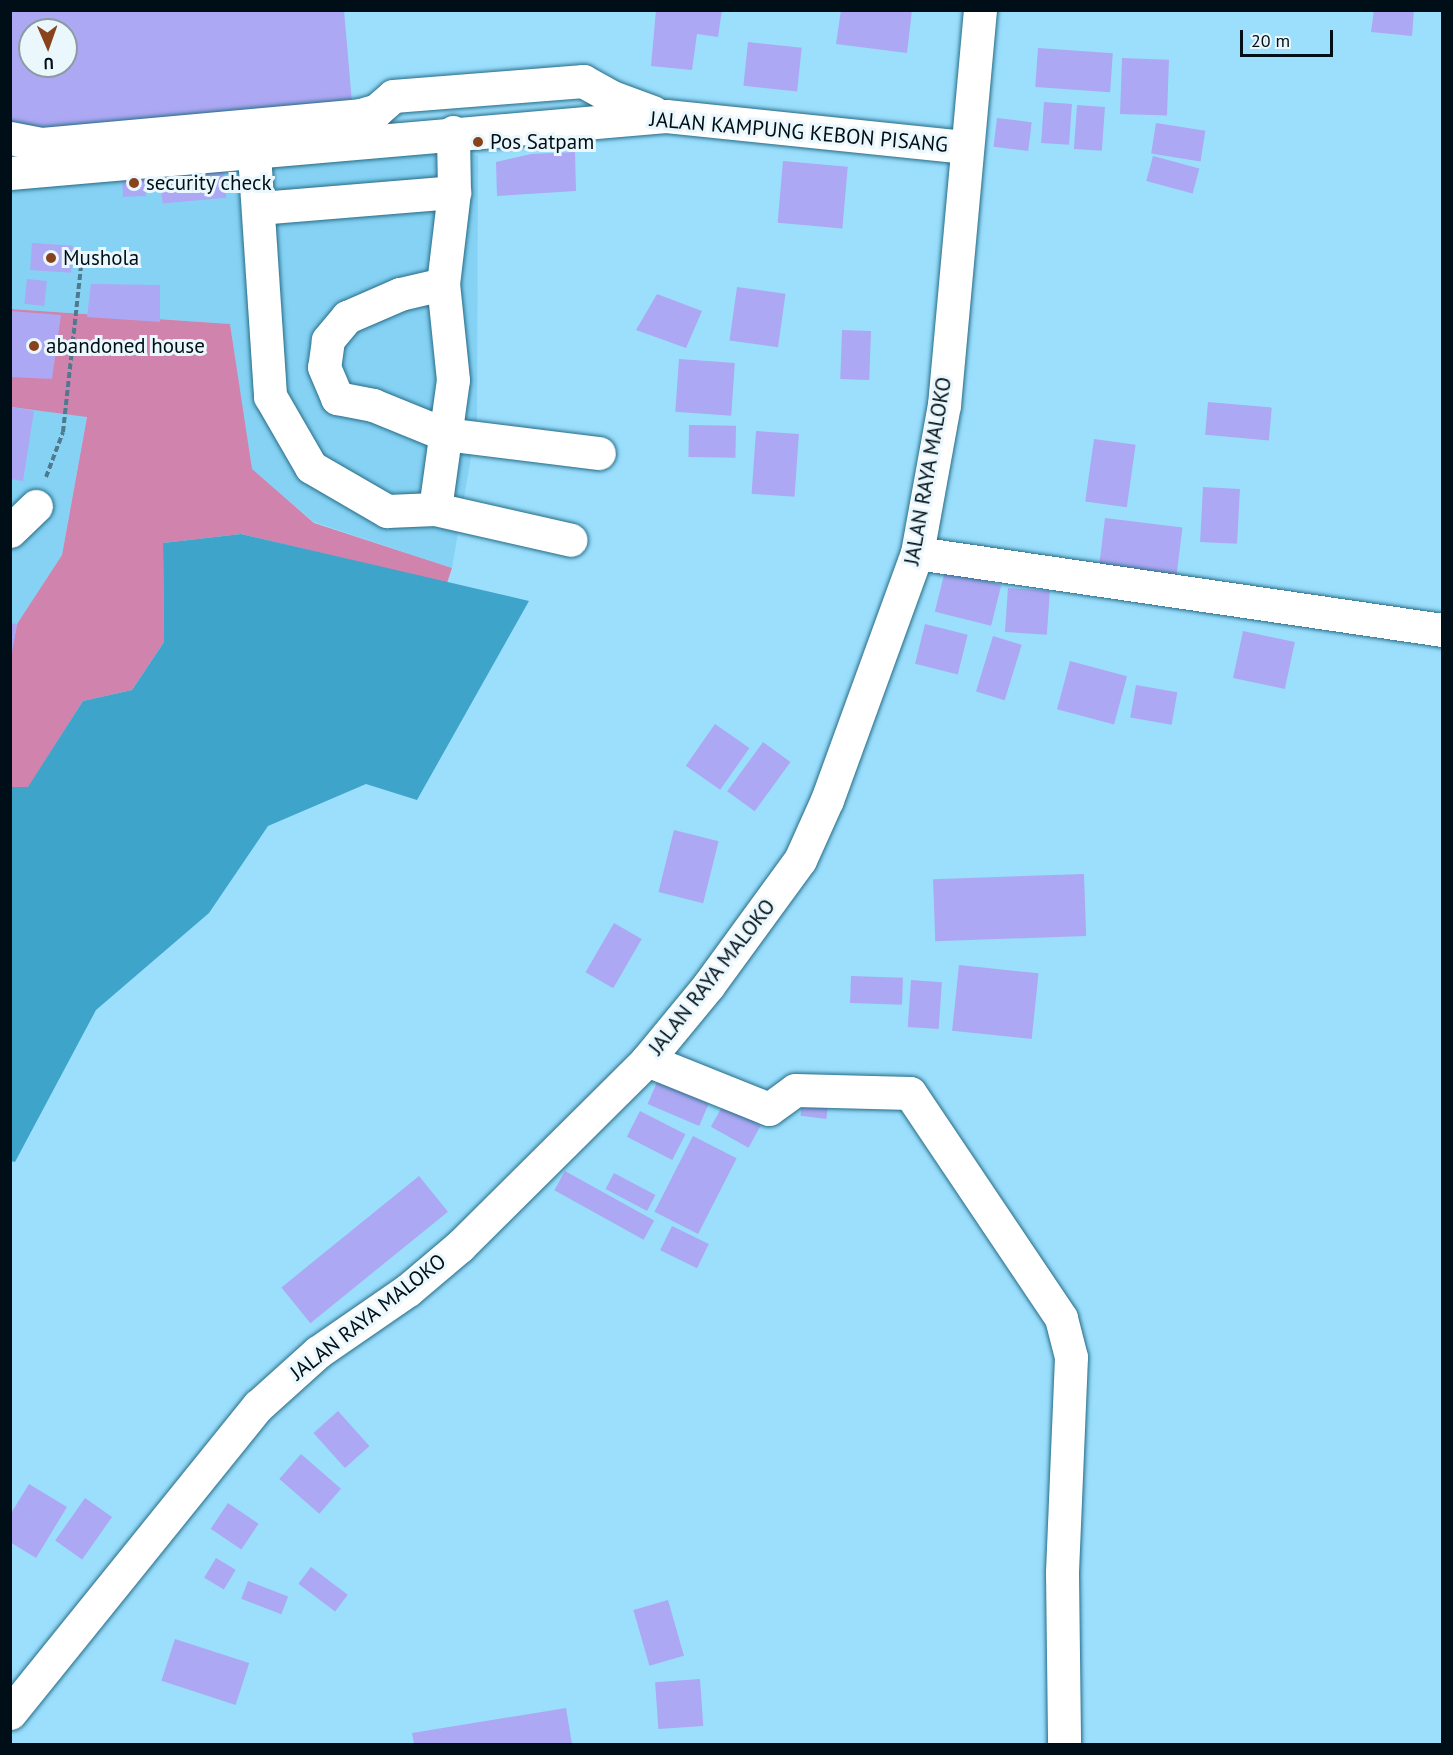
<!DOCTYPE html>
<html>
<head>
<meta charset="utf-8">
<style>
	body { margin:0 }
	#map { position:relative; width:1453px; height:1755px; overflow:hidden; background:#9bdffd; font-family:"PT Sans",sans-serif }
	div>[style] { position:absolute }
	.built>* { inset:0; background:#85d2f4 }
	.forest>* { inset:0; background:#d083ac }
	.water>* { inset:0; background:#3ea4ca }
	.building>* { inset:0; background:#ada8f4; transform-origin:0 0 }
	.path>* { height:4px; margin-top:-2px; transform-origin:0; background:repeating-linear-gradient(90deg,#4f7a8d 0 6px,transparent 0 9px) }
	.roads { filter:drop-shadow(0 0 2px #266c87) drop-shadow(0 0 2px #266c87) }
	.minor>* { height:33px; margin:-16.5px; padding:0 16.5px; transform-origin:16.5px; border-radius:16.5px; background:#fff }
	.dots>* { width:16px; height:16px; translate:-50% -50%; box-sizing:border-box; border:3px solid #eaf7fd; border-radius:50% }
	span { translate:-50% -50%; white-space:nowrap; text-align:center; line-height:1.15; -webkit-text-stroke:6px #eaf7fd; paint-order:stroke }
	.street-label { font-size:21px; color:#000f17 }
	.poi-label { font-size:21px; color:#000f17 }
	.left { translate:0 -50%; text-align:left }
	.frame { position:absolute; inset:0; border:12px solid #000f17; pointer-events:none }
	.north { position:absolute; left:18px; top:18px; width:60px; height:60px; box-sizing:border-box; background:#eaf7fd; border:2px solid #8c9aa1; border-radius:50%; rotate:178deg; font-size:16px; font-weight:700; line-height:24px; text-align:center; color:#000f17 }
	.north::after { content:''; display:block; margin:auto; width:21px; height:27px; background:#89431c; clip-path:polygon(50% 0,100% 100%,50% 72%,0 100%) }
	.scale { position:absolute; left:1240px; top:30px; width:93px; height:27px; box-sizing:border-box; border:3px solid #000f17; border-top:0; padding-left:8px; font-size:18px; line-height:21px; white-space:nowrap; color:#000f17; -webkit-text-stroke:4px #eaf7fd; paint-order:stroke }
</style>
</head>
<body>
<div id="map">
	<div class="built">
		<div style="clip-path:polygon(463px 151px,478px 156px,477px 422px,452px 568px,314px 522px,251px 469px,230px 324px,11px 309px,11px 183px,223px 160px)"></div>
		<div style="clip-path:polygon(11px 407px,87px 416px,62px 555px,17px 624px,11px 660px)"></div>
	</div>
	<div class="forest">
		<div style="clip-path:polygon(11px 309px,230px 324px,252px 469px,314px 523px,452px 568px,447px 583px,241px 534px,163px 543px,164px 642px,132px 690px,83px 701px,28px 788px,11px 787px,10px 660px,17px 624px,62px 555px,87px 417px,11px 407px)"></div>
	</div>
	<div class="water">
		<div style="clip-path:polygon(241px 534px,529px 601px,417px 800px,366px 784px,268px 826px,209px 913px,96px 1010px,15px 1162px,11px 1161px,11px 787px,28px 787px,83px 701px,132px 690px,164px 642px,163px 543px)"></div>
	</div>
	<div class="building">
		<div style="clip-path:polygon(evenodd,10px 10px,344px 10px,353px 114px,10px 132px,10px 10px,30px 30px,66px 30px,66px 66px,30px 66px,30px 30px)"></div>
		<div style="clip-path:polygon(656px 10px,722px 10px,718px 37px,697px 34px,692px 70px,651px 66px)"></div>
		<div style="clip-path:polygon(841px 10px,912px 10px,907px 53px,836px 44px)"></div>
		<div style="clip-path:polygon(1374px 10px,1414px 10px,1412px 36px,1371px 32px)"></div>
		<div style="left:748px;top:42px;width:54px;height:44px;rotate:6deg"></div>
		<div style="left:1038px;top:48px;width:75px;height:39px;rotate:4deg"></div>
		<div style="left:1122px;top:58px;width:47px;height:56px;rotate:2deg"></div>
		<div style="left:1044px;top:102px;width:28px;height:41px;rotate:4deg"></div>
		<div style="left:1077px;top:105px;width:28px;height:44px;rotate:4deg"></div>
		<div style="left:997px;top:118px;width:35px;height:29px;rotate:7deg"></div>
		<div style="left:1156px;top:123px;width:50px;height:31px;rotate:9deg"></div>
		<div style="clip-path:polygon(575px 152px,576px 191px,497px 196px,496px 162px,531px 154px)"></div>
		<div style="left:1153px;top:156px;width:48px;height:26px;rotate:15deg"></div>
		<div style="left:223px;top:160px;width:38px;height:64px;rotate:85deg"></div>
		<div style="left:783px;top:161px;width:65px;height:62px;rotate:5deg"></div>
		<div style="left:145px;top:169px;width:27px;height:23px;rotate:88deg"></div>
		<div style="left:32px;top:243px;width:41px;height:27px;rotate:4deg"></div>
		<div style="left:27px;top:279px;width:20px;height:25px;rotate:6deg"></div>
		<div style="clip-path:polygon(91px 284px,160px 285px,160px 322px,87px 317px)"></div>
		<div style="left:737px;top:287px;width:49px;height:54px;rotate:8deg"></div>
		<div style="clip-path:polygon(657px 294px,702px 311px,686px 348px,636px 330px)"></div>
		<div style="clip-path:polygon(10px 311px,61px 315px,52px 379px,10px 377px)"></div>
		<div style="left:842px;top:330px;width:29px;height:49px;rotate:2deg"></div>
		<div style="left:679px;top:359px;width:56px;height:53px;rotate:4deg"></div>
		<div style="left:1208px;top:402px;width:64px;height:33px;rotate:5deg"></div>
		<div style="clip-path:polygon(10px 407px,34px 411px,23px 481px,10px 479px)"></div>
		<div style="left:689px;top:425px;width:47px;height:32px;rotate:1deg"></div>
		<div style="left:756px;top:431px;width:43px;height:63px;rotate:4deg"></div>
		<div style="left:1094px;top:439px;width:42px;height:63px;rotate:8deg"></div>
		<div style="left:1203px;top:487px;width:37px;height:55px;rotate:3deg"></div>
		<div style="left:1105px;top:518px;width:78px;height:50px;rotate:7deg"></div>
		<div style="left:945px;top:571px;width:58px;height:42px;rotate:14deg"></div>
		<div style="left:1008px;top:588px;width:42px;height:44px;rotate:4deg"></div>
		<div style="clip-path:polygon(10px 623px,17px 624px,12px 653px,10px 653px)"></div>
		<div style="left:925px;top:624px;width:44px;height:41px;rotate:14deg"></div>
		<div style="left:1243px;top:631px;width:53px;height:48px;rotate:12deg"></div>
		<div style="left:993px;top:636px;width:30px;height:58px;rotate:17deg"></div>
		<div style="left:1070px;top:661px;width:59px;height:50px;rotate:15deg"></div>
		<div style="left:1136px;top:685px;width:42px;height:33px;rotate:10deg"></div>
		<div style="left:715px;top:724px;width:42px;height:51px;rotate:35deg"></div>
		<div style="left:763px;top:742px;width:34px;height:61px;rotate:36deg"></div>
		<div style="left:674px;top:830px;width:46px;height:64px;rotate:14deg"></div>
		<div style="left:1084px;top:874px;width:62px;height:151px;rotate:88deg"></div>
		<div style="left:614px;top:923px;width:32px;height:57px;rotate:30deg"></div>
		<div style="left:959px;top:965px;width:80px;height:66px;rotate:6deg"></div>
		<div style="left:851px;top:976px;width:52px;height:27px;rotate:2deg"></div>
		<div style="left:911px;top:980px;width:31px;height:47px;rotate:4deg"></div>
		<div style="left:657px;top:1082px;width:56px;height:24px;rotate:23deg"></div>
		<div style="left:803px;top:1096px;width:26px;height:20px;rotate:7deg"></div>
		<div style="left:723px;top:1105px;width:43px;height:25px;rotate:29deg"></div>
		<div style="left:640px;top:1111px;width:51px;height:29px;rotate:27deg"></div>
		<div style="left:693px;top:1136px;width:49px;height:85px;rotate:27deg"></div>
		<div style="left:565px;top:1171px;width:102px;height:22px;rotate:29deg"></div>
		<div style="left:614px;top:1173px;width:47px;height:18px;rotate:28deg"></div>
		<div style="left:419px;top:1176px;width:46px;height:177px;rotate:51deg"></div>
		<div style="left:672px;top:1226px;width:41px;height:27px;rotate:26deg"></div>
		<div style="left:338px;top:1411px;width:47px;height:33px;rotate:48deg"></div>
		<div style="left:301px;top:1454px;width:53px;height:33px;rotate:41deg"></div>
		<div style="clip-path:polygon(29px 1484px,67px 1507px,36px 1558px,10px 1542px,10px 1515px)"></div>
		<div style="left:85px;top:1498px;width:33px;height:52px;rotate:35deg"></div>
		<div style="left:228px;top:1503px;width:37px;height:31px;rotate:34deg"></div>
		<div style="left:216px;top:1558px;width:23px;height:23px;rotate:31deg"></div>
		<div style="left:311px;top:1567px;width:46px;height:21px;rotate:37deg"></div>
		<div style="left:248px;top:1581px;width:43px;height:19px;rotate:21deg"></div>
		<div style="left:668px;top:1600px;width:58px;height:36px;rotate:74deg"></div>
		<div style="left:175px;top:1639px;width:78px;height:44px;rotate:18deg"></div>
		<div style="left:700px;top:1679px;width:47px;height:45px;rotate:86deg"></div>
		<div style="clip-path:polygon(566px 1708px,572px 1744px,414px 1744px,412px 1733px)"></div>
	</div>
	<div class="path">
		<div style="left:46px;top:477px;width:48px;rotate:-69.3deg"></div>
		<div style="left:63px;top:432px;width:168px;rotate:-83.8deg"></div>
	</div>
	<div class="roads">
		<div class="minor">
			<div style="left:10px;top:138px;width:33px;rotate:11deg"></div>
			<div style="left:42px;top:144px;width:319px;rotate:-5.2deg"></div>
			<div style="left:360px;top:115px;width:18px;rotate:-16deg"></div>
			<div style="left:377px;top:110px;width:21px;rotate:-41deg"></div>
			<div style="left:393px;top:96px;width:191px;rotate:-4.5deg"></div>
			<div style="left:583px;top:81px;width:33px;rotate:29deg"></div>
			<div style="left:612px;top:97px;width:44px;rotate:20.1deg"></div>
			<div style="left:254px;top:154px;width:243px;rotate:86.2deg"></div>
			<div style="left:270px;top:396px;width:82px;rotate:60deg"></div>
			<div style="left:311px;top:467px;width:88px;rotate:30.1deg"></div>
			<div style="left:387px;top:511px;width:48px;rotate:-2.4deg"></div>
			<div style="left:435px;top:509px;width:139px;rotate:12.8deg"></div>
			<div style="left:10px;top:173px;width:658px;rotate:-4.97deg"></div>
			<div style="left:666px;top:116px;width:302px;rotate:5.9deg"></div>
			<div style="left:259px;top:208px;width:196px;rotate:-4.7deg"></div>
			<div style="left:443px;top:284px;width:44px;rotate:166.9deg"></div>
			<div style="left:400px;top:294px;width:58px;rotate:156.5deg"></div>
			<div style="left:347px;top:317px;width:30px;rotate:130deg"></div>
			<div style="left:328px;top:340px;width:27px;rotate:98deg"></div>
			<div style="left:324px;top:367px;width:34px;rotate:67deg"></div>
			<div style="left:337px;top:398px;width:37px;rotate:11deg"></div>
			<div style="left:373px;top:405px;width:77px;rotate:22.2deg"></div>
			<div style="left:444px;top:434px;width:156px;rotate:7deg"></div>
			<div style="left:435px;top:509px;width:130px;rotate:-82.1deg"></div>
			<div style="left:453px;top:380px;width:97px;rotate:-95.9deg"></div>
			<div style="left:443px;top:284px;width:93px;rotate:-83.2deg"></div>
			<div style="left:454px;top:192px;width:60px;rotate:-91deg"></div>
			<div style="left:10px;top:531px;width:36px;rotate:-44deg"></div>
			<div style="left:917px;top:553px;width:531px;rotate:8.34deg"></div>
			<div style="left:647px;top:1060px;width:131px;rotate:21.9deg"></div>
			<div style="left:769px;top:1109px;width:32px;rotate:-36deg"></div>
			<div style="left:795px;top:1090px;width:115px;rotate:1.5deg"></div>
			<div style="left:910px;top:1093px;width:271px;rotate:56.1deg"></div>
			<div style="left:1061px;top:1318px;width:40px;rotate:75.6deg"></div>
			<div style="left:1071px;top:1357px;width:216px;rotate:92.4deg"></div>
			<div style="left:1062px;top:1573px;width:171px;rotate:89.3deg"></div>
			<div style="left:10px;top:1713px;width:395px;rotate:-51.1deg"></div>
			<div style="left:258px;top:1406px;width:81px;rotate:-42deg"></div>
			<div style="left:318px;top:1352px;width:109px;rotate:-34.6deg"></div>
			<div style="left:408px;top:1290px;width:68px;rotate:-40.2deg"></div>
			<div style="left:460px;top:1246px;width:264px;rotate:-44.8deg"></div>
			<div style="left:647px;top:1060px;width:96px;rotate:-50.5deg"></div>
			<div style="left:708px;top:986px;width:156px;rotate:-53.9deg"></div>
			<div style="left:800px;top:860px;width:66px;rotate:-65.8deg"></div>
			<div style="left:827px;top:800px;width:263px;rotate:-70deg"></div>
			<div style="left:917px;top:553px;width:150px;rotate:-79.7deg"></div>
			<div style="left:944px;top:405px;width:397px;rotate:-84.8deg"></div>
		</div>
	</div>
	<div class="dots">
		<div style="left:478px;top:142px;background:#89431c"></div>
		<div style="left:134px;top:183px;background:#89431c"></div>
		<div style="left:51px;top:258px;background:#89431c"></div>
		<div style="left:34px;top:346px;background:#89431c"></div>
	</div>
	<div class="street-label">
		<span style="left:799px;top:132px;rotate:5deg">JALAN KAMPUNG KEBON PISANG</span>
		<span style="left:928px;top:471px;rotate:-80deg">JALAN RAYA MALOKO</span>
		<span style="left:712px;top:977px;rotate:-52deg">JALAN RAYA MALOKO</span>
		<span style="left:368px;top:1317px;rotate:-38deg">JALAN RAYA MALOKO</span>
	</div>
	<div class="poi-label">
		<span class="left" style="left:490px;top:142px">Pos Satpam</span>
		<span class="left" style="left:146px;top:183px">security check</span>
		<span class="left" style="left:63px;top:258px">Mushola</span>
		<span class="left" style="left:46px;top:346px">abandoned house</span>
	</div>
	<div class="frame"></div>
	<div class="north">U</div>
	<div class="scale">20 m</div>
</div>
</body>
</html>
